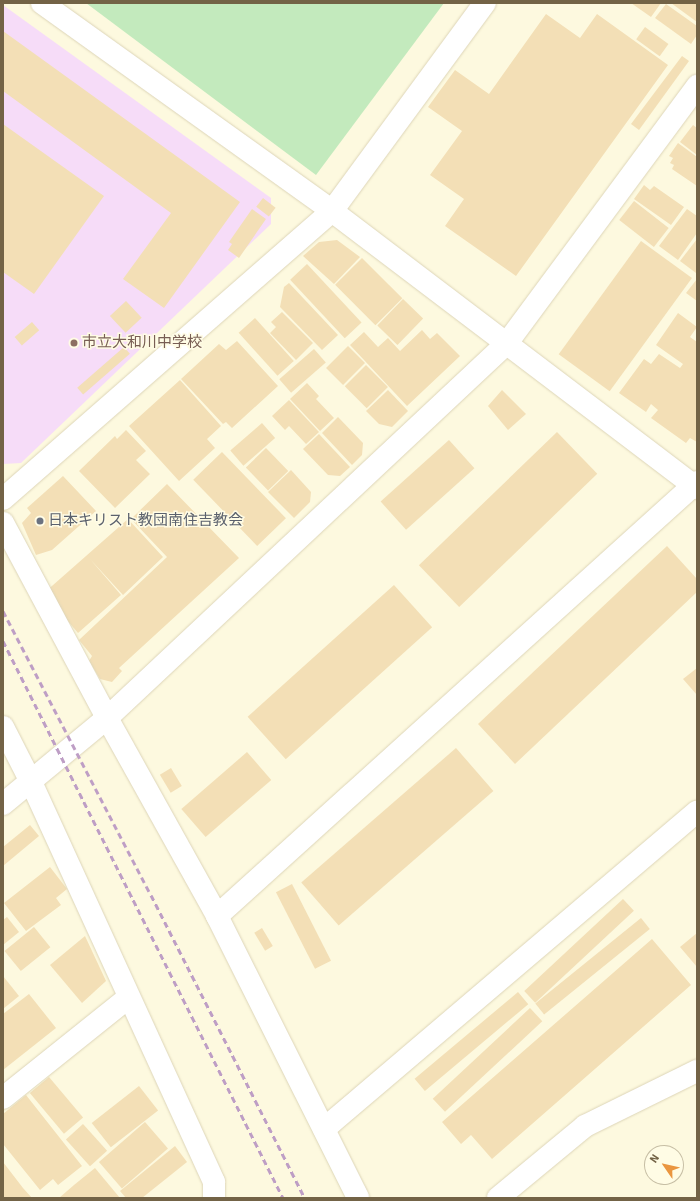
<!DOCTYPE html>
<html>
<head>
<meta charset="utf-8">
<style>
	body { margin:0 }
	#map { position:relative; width:700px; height:1201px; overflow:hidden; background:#fdf9df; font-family:Signika,"Noto Sans JP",sans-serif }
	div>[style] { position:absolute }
	.education>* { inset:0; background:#f6dcf8 }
	.green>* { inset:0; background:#c3eabd }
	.building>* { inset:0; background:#f3dfb6; transform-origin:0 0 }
	.roads { filter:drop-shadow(0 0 1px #ddd5b8) drop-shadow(0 0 1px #ddd5b8) }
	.street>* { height:22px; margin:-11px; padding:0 11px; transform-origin:11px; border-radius:11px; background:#fff }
	.secondary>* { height:22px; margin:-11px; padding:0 11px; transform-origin:11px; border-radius:11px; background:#fff }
	.rail>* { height:3px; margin-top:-1.5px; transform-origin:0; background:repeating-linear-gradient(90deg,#be9ec5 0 6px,transparent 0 10px) }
	.dots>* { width:11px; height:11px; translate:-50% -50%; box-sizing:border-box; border:2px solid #fffce5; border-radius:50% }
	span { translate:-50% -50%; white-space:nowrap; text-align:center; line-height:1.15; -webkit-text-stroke:3px #fffce5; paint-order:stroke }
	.education-label { font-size:15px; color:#785e54 }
	.left { translate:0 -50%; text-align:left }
	.worship-label { font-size:15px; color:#5b616d }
	.frame { position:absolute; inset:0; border:4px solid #736346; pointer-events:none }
	.north { position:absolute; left:644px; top:1145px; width:40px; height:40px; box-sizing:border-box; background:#fffce5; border:1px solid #c7bfa5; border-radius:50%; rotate:304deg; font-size:11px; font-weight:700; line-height:16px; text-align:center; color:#736346 }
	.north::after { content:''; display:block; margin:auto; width:14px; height:18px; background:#ea9640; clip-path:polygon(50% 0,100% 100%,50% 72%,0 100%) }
</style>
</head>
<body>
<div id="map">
	<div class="education">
		<div style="clip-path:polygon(3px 5px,271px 198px,271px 224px,21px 463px,3px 464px)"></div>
	</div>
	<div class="green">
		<div style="clip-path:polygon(86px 3px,444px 3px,316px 175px)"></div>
	</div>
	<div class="building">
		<div style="clip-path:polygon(631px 3px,661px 3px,651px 17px)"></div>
		<div style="clip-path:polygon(671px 3px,697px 3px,697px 22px)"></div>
		<div style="clip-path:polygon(666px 4px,697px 26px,697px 35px,691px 44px,655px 18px)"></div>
		<div style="clip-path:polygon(546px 14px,580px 38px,597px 14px,668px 65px,516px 276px,445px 226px,464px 199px,430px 175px,462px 131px,428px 107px,455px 70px,489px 94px)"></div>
		<div style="left:645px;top:27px;width:29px;height:15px;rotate:36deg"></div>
		<div style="clip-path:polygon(3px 31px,240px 202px,164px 308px,123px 279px,171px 213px,3px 91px)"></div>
		<div style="clip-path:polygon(682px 56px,689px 61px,639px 130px,631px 124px)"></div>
		<div style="clip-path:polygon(3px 124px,104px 196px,34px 294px,3px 272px)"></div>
		<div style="clip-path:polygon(693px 125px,697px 128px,697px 155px,680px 142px)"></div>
		<div style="clip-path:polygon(678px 143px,697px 157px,697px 186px,672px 169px,674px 165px,670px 163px,673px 158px,669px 156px)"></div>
		<div style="clip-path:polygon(644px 185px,650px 190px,654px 186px,684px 207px,671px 225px,634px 199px)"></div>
		<div style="left:263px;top:198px;width:16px;height:11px;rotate:38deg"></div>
		<div style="left:634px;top:201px;width:44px;height:24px;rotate:38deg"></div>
		<div style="clip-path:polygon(252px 209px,266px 219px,239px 258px,228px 250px,232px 244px,229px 242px)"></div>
		<div style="clip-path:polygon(687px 209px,697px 216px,697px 233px,678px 260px,659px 246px)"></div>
		<div style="clip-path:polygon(697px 239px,697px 272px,696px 273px,680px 261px)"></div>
		<div style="clip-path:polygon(337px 240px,360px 257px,334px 284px,303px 256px,319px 242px)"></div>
		<div style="left:641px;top:241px;width:63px;height:140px;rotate:36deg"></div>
		<div style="left:362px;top:258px;width:57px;height:38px;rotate:45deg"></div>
		<div style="left:307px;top:264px;width:80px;height:23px;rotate:47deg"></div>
		<div style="clip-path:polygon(697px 279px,697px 301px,686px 293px)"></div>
		<div style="clip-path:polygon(289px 283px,338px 335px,322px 350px,280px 307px,284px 287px)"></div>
		<div style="left:403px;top:299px;width:28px;height:37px;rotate:44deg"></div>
		<div style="left:126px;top:301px;width:23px;height:22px;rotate:47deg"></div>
		<div style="clip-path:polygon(282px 312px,313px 343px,296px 360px,270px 333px,276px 327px,271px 322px)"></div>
		<div style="clip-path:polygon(678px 313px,697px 327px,690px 337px,697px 342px,697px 442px,690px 438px,686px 443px,651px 418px,658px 410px,651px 404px,646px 412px,619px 393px,644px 359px,651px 364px,659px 354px,680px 368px,683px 364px,656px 345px)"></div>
		<div style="left:255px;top:318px;width:58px;height:22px;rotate:48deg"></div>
		<div style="left:32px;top:322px;width:11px;height:23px;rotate:49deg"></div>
		<div style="clip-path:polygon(422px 330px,430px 339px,437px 333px,460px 356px,407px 406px,350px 345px,364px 332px,378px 347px,388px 338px,400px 351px)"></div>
		<div style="clip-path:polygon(237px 341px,278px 386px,232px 428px,226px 422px,223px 424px,181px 379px,219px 344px,226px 350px)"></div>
		<div style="left:348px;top:346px;width:24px;height:31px;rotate:45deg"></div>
		<div style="left:124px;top:347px;width:9px;height:62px;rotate:49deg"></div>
		<div style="left:314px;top:349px;width:18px;height:46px;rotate:49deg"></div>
		<div style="left:366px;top:365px;width:31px;height:30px;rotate:45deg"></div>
		<div style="clip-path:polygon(180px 380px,221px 426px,207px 439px,215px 448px,179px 481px,129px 426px)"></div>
		<div style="clip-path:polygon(307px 383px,319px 396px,316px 399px,334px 418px,320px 431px,290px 399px)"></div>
		<div style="clip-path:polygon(388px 390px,408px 411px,392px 427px,379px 424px,366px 411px)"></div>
		<div style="clip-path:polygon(502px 390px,526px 414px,508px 430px,488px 406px)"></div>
		<div style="clip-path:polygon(289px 400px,319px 432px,306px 444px,289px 426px,285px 430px,272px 416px)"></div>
		<div style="clip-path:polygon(338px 417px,363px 443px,362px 455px,352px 465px,322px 433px)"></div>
		<div style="left:262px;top:423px;width:20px;height:42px;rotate:49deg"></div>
		<div style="clip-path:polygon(126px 430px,146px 451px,136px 460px,150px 474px,115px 508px,79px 471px,115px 436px,117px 439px)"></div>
		<div style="left:557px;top:432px;width:58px;height:192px;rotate:46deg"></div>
		<div style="clip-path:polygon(319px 434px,350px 467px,340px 476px,328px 475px,303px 449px)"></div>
		<div style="left:449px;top:440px;width:38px;height:92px;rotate:48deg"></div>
		<div style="left:266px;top:448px;width:32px;height:28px;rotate:46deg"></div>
		<div style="left:222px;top:452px;width:92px;height:40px;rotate:46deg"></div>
		<div style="clip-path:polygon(291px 470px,311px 492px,310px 502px,294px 518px,268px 492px)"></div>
		<div style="clip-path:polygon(63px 476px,96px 511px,52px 550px,36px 555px,22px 523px,31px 513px,27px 508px)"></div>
		<div style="clip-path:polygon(167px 484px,239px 558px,119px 668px,122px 671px,112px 682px,100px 679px,89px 661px,92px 656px,79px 640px,167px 557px,131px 519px)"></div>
		<div style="clip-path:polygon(128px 519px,163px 557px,123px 595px,90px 559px,121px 595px,78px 633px,44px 593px)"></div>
		<div style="clip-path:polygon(667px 546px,697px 579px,697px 592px,515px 764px,478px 724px)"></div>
		<div style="left:394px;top:585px;width:57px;height:197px;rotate:48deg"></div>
		<div style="clip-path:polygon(697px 668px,697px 695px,683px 679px)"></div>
		<div style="left:456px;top:748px;width:57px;height:205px;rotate:49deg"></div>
		<div style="left:247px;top:752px;width:37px;height:87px;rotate:49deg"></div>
		<div style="left:171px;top:768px;width:21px;height:13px;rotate:59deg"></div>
		<div style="clip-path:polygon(30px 825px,39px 836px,3px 866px,3px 847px)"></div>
		<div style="clip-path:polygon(50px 867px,67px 889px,56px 898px,61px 905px,26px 931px,4px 903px)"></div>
		<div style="left:292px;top:884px;width:86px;height:18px;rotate:63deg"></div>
		<div style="left:623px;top:899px;width:16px;height:135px;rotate:47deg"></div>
		<div style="clip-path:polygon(7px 917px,19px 932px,3px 945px,3px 920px)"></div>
		<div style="left:641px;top:918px;width:14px;height:136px;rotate:51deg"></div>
		<div style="left:34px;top:927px;width:26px;height:38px;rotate:51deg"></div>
		<div style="left:262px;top:928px;width:21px;height:9px;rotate:59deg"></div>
		<div style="clip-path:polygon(697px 933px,697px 967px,680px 947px)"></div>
		<div style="clip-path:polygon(85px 936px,106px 981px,82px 1003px,50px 965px)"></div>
		<div style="clip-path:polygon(652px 939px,691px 985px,492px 1159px,471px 1135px,461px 1144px,442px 1122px)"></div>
		<div style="clip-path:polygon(3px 976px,19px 996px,3px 1009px)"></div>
		<div style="left:518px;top:992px;width:16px;height:135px;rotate:50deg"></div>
		<div style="clip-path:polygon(29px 994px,56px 1028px,3px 1070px,3px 1014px)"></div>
		<div style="left:530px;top:1008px;width:18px;height:133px;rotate:47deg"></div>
		<div style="left:49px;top:1077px;width:53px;height:25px;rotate:50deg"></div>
		<div style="left:139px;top:1086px;width:31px;height:60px;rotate:52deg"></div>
		<div style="clip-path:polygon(26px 1095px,82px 1166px,58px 1185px,53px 1179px,40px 1190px,3px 1144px,3px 1114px)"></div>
		<div style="left:145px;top:1122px;width:35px;height:61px;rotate:49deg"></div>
		<div style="left:83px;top:1124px;width:36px;height:23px;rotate:48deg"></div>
		<div style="clip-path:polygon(175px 1146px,187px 1162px,142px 1198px,126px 1198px,120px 1191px)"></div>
		<div style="clip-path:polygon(3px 1162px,23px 1188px,32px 1198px,3px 1198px)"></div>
		<div style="clip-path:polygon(95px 1168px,120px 1198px,59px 1198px,74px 1185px)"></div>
	</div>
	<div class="roads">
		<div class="street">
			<div style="left:42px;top:3px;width:357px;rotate:35.6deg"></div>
			<div style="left:332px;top:211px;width:458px;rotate:37.2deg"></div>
			<div style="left:3px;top:499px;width:437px;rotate:-41.2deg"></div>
			<div style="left:332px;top:211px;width:258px;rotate:-53.7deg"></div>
			<div style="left:3px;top:727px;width:62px;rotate:63deg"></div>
			<div style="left:31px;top:782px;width:440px;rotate:65.4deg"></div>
			<div style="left:214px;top:1182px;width:16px;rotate:90deg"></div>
			<div style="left:3px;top:804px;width:135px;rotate:-39.6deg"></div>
			<div style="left:107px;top:718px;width:548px;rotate:-43.15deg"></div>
			<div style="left:507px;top:343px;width:320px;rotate:-53.5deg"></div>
			<div style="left:217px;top:916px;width:647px;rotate:-42.12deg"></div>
			<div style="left:3px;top:1098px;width:160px;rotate:-38.7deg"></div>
			<div style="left:324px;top:1129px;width:490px;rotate:-40.4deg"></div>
			<div style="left:498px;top:1198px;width:113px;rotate:-39.6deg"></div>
			<div style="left:585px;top:1126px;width:125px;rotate:-26.2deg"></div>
		</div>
		<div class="secondary">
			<div style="left:3px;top:523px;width:221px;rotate:61.9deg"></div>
			<div style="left:107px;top:718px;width:227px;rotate:60.9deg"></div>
			<div style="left:217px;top:916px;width:315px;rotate:63.4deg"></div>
		</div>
	</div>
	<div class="rail">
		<div style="left:3px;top:611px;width:320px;rotate:62.5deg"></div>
		<div style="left:151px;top:895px;width:340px;rotate:63.1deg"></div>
		<div style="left:3px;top:641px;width:623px;rotate:63.31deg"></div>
	</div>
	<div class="dots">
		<div style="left:74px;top:343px;background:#8d6e63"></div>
		<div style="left:40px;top:521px;background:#6b7280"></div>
	</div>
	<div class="education-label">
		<span class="left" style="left:82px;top:343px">市立大和川中学校</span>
	</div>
	<div class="worship-label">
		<span class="left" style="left:48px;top:521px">日本キリスト教団南住吉教会</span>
	</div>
	<div class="frame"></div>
	<div class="north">N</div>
</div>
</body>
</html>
